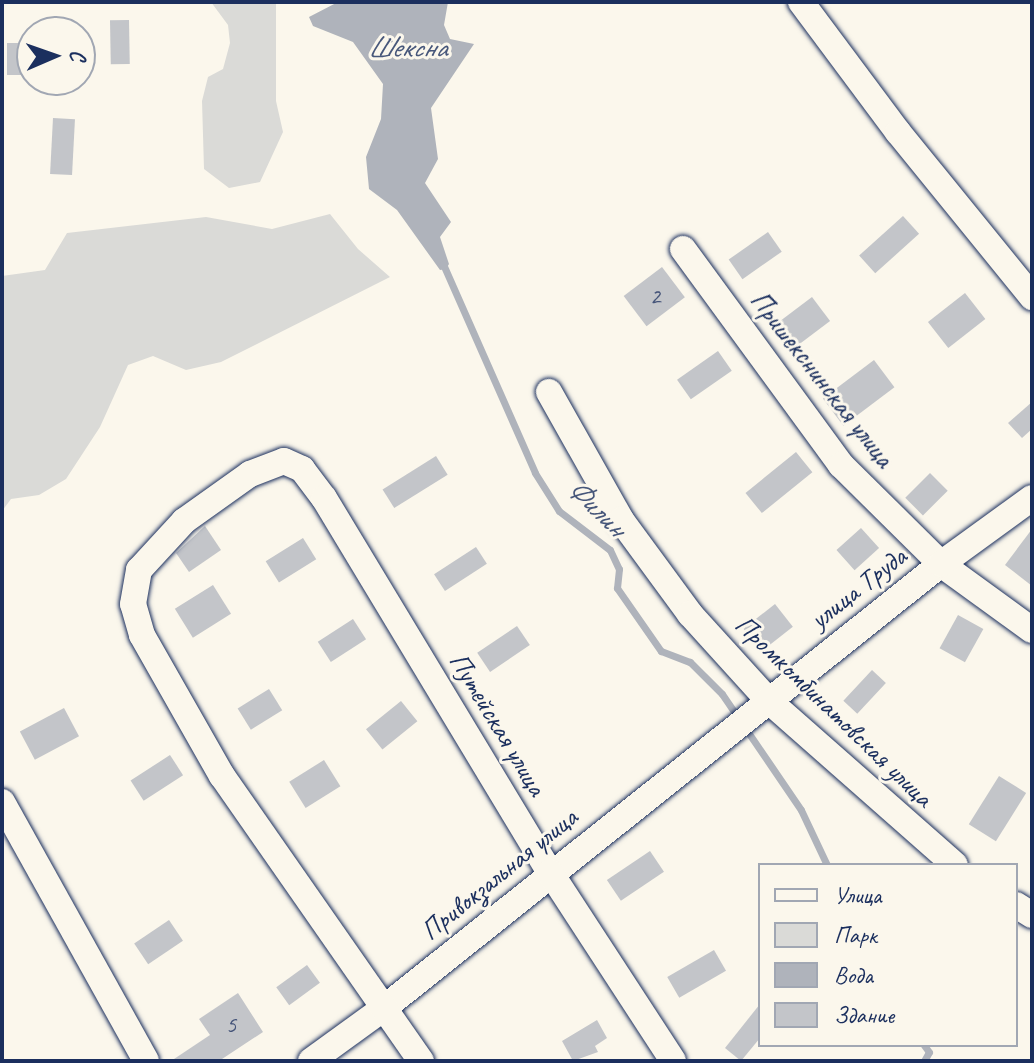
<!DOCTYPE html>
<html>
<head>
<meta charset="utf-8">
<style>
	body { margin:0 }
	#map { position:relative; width:1034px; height:1063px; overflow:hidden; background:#fbf7ec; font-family:Caveat,sans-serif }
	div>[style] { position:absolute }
	.green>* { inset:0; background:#dadad7 }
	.water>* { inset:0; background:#afb3bb }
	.stream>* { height:7px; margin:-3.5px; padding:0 3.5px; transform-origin:3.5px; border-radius:3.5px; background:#afb3bb }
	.building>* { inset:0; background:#c3c5c9; transform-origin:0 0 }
	.roads { filter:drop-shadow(0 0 2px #1b2f5e) drop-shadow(0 0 2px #1b2f5e) }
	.minor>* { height:26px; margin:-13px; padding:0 13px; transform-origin:13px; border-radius:13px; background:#fbf7ec }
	span { translate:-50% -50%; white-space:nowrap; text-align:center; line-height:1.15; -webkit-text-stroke:6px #fbf7ec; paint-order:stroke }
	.number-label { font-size:24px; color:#455479 }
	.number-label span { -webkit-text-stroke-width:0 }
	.street-label { font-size:28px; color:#1b2f5e }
	.water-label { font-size:30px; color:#47577a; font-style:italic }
	.frame { position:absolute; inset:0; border:4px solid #1b2f5e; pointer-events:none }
	.legend { position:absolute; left:758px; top:863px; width:260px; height:184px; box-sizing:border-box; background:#fbf7ec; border:2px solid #a1a7b3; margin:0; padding:10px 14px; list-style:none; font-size:24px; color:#1b2f5e }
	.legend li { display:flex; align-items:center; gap:16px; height:40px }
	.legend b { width:40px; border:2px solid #a1a7b3 }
	.north { position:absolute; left:16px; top:16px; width:80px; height:80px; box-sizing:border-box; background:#fbf7ec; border:2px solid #a1a7b3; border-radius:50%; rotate:88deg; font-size:22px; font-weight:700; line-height:32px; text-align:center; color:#1b2f5e }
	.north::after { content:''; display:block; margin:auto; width:28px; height:36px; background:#1b2f5e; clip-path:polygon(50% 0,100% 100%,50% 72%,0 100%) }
</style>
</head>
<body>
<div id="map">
	<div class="green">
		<div style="clip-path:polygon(211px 2px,276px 2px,276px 101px,283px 132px,260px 182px,229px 188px,204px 169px,202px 101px,208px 77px,223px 69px,230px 43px,228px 25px)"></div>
		<div style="clip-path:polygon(330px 214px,358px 249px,390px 277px,221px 362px,186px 370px,153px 356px,128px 365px,100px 427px,66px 479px,39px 495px,11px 499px,2px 511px,2px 276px,45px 270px,67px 233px,206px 217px,272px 229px)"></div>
	</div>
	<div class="water">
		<div style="clip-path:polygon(338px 2px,448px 2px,444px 25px,450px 39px,474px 44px,431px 108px,438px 159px,425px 183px,451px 222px,440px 237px,449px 264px,446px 269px,440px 270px,397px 210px,369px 189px,366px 157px,381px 119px,383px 84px,353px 42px,313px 26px,309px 17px)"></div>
	</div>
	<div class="stream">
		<div style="left:443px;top:264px;width:228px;rotate:66.2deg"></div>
		<div style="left:535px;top:473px;width:45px;rotate:57.7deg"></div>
		<div style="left:559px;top:511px;width:64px;rotate:37.4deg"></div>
		<div style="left:610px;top:550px;width:21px;rotate:65deg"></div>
		<div style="left:619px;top:569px;width:19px;rotate:96deg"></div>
		<div style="left:617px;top:588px;width:77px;rotate:55.1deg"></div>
		<div style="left:661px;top:651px;width:31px;rotate:21deg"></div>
		<div style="left:690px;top:662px;width:45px;rotate:45deg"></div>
		<div style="left:722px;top:694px;width:140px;rotate:55.7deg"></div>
		<div style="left:801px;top:810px;width:61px;rotate:64.7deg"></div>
		<div style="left:924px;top:1061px;width:10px;rotate:-61deg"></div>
		<div style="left:929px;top:1052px;width:9px;rotate:-126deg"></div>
	</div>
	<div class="building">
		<div style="left:129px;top:20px;width:44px;height:19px;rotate:89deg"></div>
		<div style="left:7px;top:43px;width:25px;height:32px"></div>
		<div style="left:53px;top:118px;width:22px;height:56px;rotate:3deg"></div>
		<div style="left:903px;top:216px;width:24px;height:59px;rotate:48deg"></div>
		<div style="left:768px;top:232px;width:24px;height:48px;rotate:55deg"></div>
		<div style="left:662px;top:267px;width:38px;height:48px;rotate:53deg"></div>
		<div style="left:965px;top:293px;width:33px;height:47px;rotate:52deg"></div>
		<div style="left:812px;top:297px;width:30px;height:44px;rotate:53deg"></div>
		<div style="left:718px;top:351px;width:24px;height:50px;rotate:55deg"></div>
		<div style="left:874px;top:360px;width:34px;height:64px;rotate:53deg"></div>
		<div style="clip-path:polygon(1032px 402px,1032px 429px,1022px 438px,1008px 423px)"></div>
		<div style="left:796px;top:452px;width:26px;height:65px;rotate:51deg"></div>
		<div style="left:436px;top:456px;width:22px;height:63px;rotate:58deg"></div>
		<div style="left:930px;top:473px;width:25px;height:35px;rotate:45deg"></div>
		<div style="clip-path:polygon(205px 526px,221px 550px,189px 572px,176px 553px)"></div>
		<div style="left:861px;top:528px;width:27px;height:33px;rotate:48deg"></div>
		<div style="clip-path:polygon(1032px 529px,1032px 586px,1005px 565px)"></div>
		<div style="left:303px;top:538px;width:25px;height:44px;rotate:58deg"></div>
		<div style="left:476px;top:547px;width:20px;height:50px;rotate:57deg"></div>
		<div style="left:213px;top:585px;width:34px;height:45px;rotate:58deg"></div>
		<div style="left:775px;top:604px;width:29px;height:40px;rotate:52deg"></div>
		<div style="left:958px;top:615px;width:29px;height:38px;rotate:29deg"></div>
		<div style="left:353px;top:619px;width:24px;height:42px;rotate:57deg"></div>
		<div style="left:517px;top:626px;width:23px;height:48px;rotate:56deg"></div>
		<div style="left:872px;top:670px;width:19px;height:42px;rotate:43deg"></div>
		<div style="left:269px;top:689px;width:25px;height:37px;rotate:58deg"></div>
		<div style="left:401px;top:701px;width:26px;height:45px;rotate:51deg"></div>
		<div style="left:64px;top:708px;width:32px;height:50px;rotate:62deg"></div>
		<div style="left:170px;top:755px;width:24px;height:47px;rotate:57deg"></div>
		<div style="left:324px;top:760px;width:31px;height:41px;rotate:58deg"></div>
		<div style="left:999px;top:776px;width:32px;height:57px;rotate:32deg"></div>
		<div style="left:650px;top:851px;width:25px;height:52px;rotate:56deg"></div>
		<div style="left:169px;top:920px;width:25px;height:42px;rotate:56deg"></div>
		<div style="left:714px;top:950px;width:24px;height:54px;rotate:60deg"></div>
		<div style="left:307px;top:965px;width:22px;height:38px;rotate:54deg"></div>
		<div style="clip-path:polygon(238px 993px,263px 1032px,219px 1061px,171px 1061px,210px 1035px,199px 1019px)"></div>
		<div style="clip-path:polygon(760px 1004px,760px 1038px,741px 1061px,725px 1048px)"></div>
		<div style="clip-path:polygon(597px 1020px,607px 1038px,595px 1046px,598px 1052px,573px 1061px,562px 1041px)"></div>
	</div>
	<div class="roads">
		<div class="minor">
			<div style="left:801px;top:2px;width:162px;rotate:53.3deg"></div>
			<div style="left:898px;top:132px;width:213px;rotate:50.9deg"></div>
			<div style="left:683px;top:249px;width:268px;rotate:53.8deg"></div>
			<div style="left:841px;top:465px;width:141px;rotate:44.7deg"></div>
			<div style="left:941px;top:564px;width:112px;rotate:36deg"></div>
			<div style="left:549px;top:392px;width:147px;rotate:60.6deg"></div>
			<div style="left:621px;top:520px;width:117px;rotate:53.7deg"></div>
			<div style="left:690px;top:614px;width:116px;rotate:47.8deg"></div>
			<div style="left:768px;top:700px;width:249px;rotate:41.4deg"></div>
			<div style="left:2px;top:802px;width:296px;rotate:60.9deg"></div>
			<div style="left:1016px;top:905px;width:19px;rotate:32deg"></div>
			<div style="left:311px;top:1061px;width:90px;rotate:-36deg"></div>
			<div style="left:384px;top:1008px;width:712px;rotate:-38.56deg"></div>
			<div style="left:941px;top:564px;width:112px;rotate:-36deg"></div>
			<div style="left:421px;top:1061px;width:348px;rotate:-124.9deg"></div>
			<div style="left:222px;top:776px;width:162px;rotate:-119.6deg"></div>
			<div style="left:142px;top:635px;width:32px;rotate:-106deg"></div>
			<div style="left:133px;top:604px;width:35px;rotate:-80deg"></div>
			<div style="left:139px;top:570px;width:67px;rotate:-47.4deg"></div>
			<div style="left:184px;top:521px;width:81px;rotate:-35.5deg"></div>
			<div style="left:250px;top:474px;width:36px;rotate:-21deg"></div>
			<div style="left:284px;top:461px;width:20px;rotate:24deg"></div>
			<div style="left:302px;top:469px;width:36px;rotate:53deg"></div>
			<div style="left:324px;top:498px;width:437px;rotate:58.9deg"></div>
			<div style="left:550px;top:872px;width:225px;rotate:56.9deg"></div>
		</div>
	</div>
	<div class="number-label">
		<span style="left:655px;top:297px">2</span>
		<span style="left:231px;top:1025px">5</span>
	</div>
	<div class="street-label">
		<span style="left:822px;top:379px;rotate:52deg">Пришекснинская улица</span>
		<span style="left:858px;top:588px;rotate:-38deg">улица Труда</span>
		<span style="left:834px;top:711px;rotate:44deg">Промкомбинатовская улица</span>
		<span style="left:498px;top:724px;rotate:59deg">Путейская улица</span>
		<span style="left:499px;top:874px;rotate:-39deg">Привокзальная улица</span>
	</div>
	<div class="water-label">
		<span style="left:407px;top:47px">Шексна</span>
		<span style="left:597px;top:507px;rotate:45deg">Филин</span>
	</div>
	<div class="frame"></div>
	<ul class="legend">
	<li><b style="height:10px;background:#fbf7ec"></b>Улица</li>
	<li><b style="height:22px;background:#dadad7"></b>Парк</li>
	<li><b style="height:22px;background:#afb3bb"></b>Вода</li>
	<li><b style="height:22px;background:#c3c5c9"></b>Здание</li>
	</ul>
	<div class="north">С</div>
</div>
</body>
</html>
